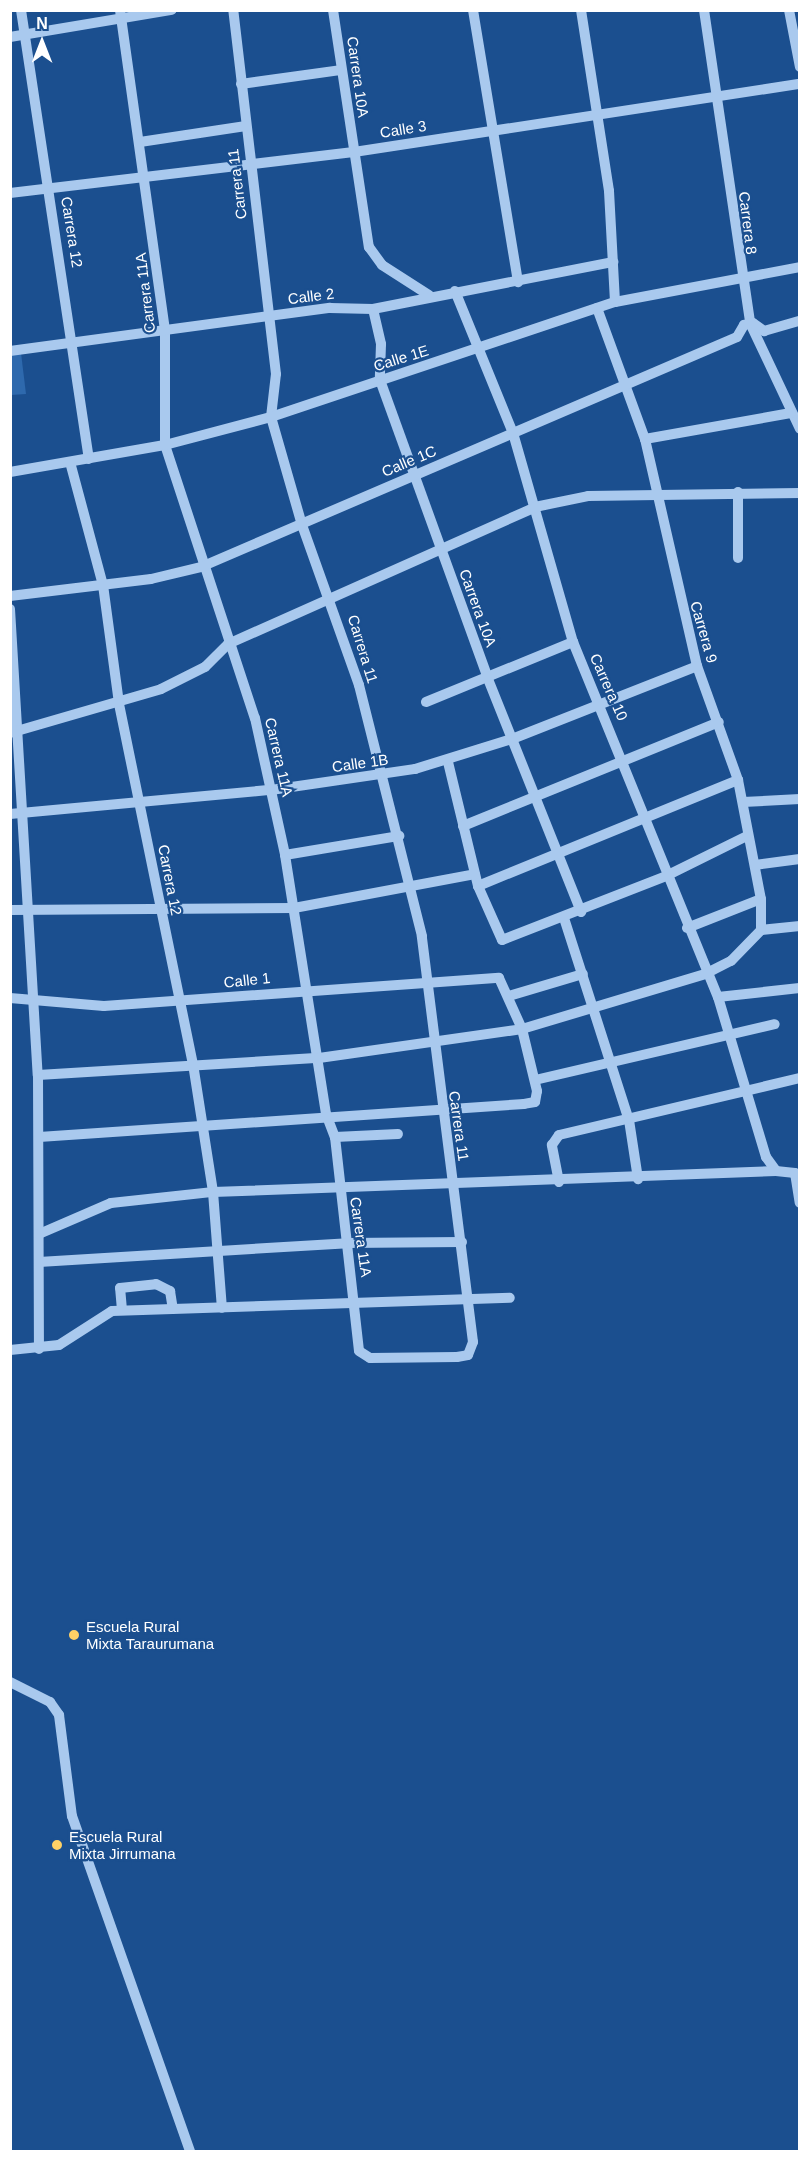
<!DOCTYPE html>
<html>
<head>
<meta charset="utf-8">
<style>
	body { margin:0 }
	#map { position:relative; width:810px; height:2162px; overflow:hidden; background:#1b4f8f; font-family:Arial,sans-serif }
	div>[style] { position:absolute }
	.green>* { inset:0; background:#2e69ad }
	.minor>* { height:10px; margin:-5px; padding:0 5px; transform-origin:5px; border-radius:5px; background:#a9c9ee }
	.dots>* { width:16px; height:16px; translate:-50% -50%; box-sizing:border-box; border:3px solid #1b4f8f; border-radius:50% }
	span { translate:-50% -50%; white-space:nowrap; text-align:center; line-height:1.15; -webkit-text-stroke:4.5px #1b4f8f; paint-order:stroke }
	.street-label { font-size:15px; color:#fff }
	.poi-label { font-size:15px; color:#fff }
	.left { translate:0 -50%; text-align:left }
	.frame { position:absolute; inset:0; border:12px solid #fff; pointer-events:none }
	.north { position:absolute; left:12px; top:12px; width:60px; height:60px; -webkit-text-stroke:4px #1b4f8f; paint-order:stroke; rotate:0deg; font-size:16px; font-weight:700; line-height:24px; text-align:center; color:#fff }
	.north::after { content:''; display:block; margin:auto; width:21px; height:27px; background:#fff; clip-path:polygon(50% 0,100% 100%,50% 72%,0 100%) }
</style>
</head>
<body>
<div id="map">
	<div class="green">
		<div style="clip-path:polygon(21px 353px,26px 394px,11px 395px,10px 355px)"></div>
	</div>
	<div class="minor">
		<div style="left:21px;top:10px;width:454px;rotate:81.4deg"></div>
		<div style="left:120px;top:10px;width:324px;rotate:82deg"></div>
		<div style="left:165px;top:331px;width:114px;rotate:90deg"></div>
		<div style="left:165px;top:445px;width:287px;rotate:71.8deg"></div>
		<div style="left:255px;top:718px;width:140px;rotate:77.6deg"></div>
		<div style="left:285px;top:855px;width:262px;rotate:81deg"></div>
		<div style="left:326px;top:1114px;width:25px;rotate:69deg"></div>
		<div style="left:335px;top:1137px;width:215px;rotate:83.6deg"></div>
		<div style="left:359px;top:1351px;width:13px;rotate:32deg"></div>
		<div style="left:370px;top:1358px;width:87px;rotate:-0.7deg"></div>
		<div style="left:457px;top:1357px;width:11px;rotate:-10deg"></div>
		<div style="left:468px;top:1355px;width:14px;rotate:-69deg"></div>
		<div style="left:473px;top:1342px;width:409px;rotate:-97.2deg"></div>
		<div style="left:422px;top:936px;width:259px;rotate:-104.1deg"></div>
		<div style="left:359px;top:685px;width:170px;rotate:-109.6deg"></div>
		<div style="left:302px;top:525px;width:112px;rotate:-106deg"></div>
		<div style="left:271px;top:417px;width:43px;rotate:-83.4deg"></div>
		<div style="left:276px;top:374px;width:367px;rotate:-96.7deg"></div>
		<div style="left:333px;top:10px;width:240px;rotate:81.4deg"></div>
		<div style="left:369px;top:247px;width:22px;rotate:54deg"></div>
		<div style="left:382px;top:265px;width:56px;rotate:32.6deg"></div>
		<div style="left:473px;top:10px;width:276px;rotate:80.6deg"></div>
		<div style="left:581px;top:10px;width:183px;rotate:81.2deg"></div>
		<div style="left:609px;top:191px;width:111px;rotate:86.9deg"></div>
		<div style="left:704px;top:10px;width:316px;rotate:81.6deg"></div>
		<div style="left:750px;top:323px;width:117px;rotate:64.7deg"></div>
		<div style="left:789px;top:10px;width:58px;rotate:79.1deg"></div>
		<div style="left:10px;top:37px;width:164px;rotate:-9.5deg"></div>
		<div style="left:241px;top:84px;width:100px;rotate:-8deg"></div>
		<div style="left:140px;top:142px;width:107px;rotate:-8.6deg"></div>
		<div style="left:10px;top:193px;width:346px;rotate:-6.8deg"></div>
		<div style="left:354px;top:152px;width:451px;rotate:-8.7deg"></div>
		<div style="left:455px;top:291px;width:153px;rotate:67.8deg"></div>
		<div style="left:513px;top:433px;width:217px;rotate:74deg"></div>
		<div style="left:573px;top:642px;width:383px;rotate:67.8deg"></div>
		<div style="left:718px;top:997px;width:167px;rotate:73.3deg"></div>
		<div style="left:766px;top:1157px;width:17px;rotate:54deg"></div>
		<div style="left:776px;top:1171px;width:19px;rotate:6deg"></div>
		<div style="left:795px;top:1173px;width:30px;rotate:81deg"></div>
		<div style="left:597px;top:308px;width:140px;rotate:69.9deg"></div>
		<div style="left:645px;top:439px;width:233px;rotate:77.1deg"></div>
		<div style="left:697px;top:666px;width:121px;rotate:70.2deg"></div>
		<div style="left:738px;top:780px;width:121px;rotate:79.1deg"></div>
		<div style="left:761px;top:899px;width:31px;rotate:90deg"></div>
		<div style="left:373px;top:309px;width:36px;rotate:77deg"></div>
		<div style="left:381px;top:344px;width:36px;rotate:92deg"></div>
		<div style="left:380px;top:380px;width:318px;rotate:70.1deg"></div>
		<div style="left:488px;top:679px;width:251px;rotate:68.2deg"></div>
		<div style="left:10px;top:351px;width:323px;rotate:-7.7deg"></div>
		<div style="left:330px;top:308px;width:43px;rotate:1.3deg"></div>
		<div style="left:373px;top:309px;width:245px;rotate:-11.1deg"></div>
		<div style="left:645px;top:439px;width:148px;rotate:-10.1deg"></div>
		<div style="left:70px;top:462px;width:127px;rotate:75deg"></div>
		<div style="left:103px;top:585px;width:120px;rotate:82.3deg"></div>
		<div style="left:119px;top:704px;width:368px;rotate:78.4deg"></div>
		<div style="left:193px;top:1064px;width:130px;rotate:81.1deg"></div>
		<div style="left:213px;top:1192px;width:116px;rotate:85.6deg"></div>
		<div style="left:10px;top:472px;width:157px;rotate:-9.9deg"></div>
		<div style="left:165px;top:445px;width:110px;rotate:-14.8deg"></div>
		<div style="left:271px;top:417px;width:363px;rotate:-18.5deg"></div>
		<div style="left:615px;top:302px;width:188px;rotate:-10.7deg"></div>
		<div style="left:738px;top:558px;width:66px;rotate:-90deg"></div>
		<div style="left:10px;top:596px;width:142px;rotate:-6.9deg"></div>
		<div style="left:151px;top:579px;width:51px;rotate:-13.5deg"></div>
		<div style="left:201px;top:567px;width:583px;rotate:-23.22deg"></div>
		<div style="left:737px;top:337px;width:14px;rotate:-60deg"></div>
		<div style="left:744px;top:325px;width:9px;rotate:-13deg"></div>
		<div style="left:753px;top:323px;width:14px;rotate:36deg"></div>
		<div style="left:764px;top:331px;width:37px;rotate:-16deg"></div>
		<div style="left:10px;top:609px;width:467px;rotate:86.6deg"></div>
		<div style="left:38px;top:1075px;width:274px;rotate:89.8deg"></div>
		<div style="left:426px;top:702px;width:159px;rotate:-22.2deg"></div>
		<div style="left:10px;top:733px;width:157px;rotate:-16.2deg"></div>
		<div style="left:161px;top:689px;width:49px;rotate:-26.6deg"></div>
		<div style="left:205px;top:667px;width:33px;rotate:-45deg"></div>
		<div style="left:228px;top:644px;width:336px;rotate:-24deg"></div>
		<div style="left:535px;top:507px;width:54px;rotate:-11.7deg"></div>
		<div style="left:588px;top:496px;width:212px;rotate:-0.8deg"></div>
		<div style="left:448px;top:762px;width:128px;rotate:76.4deg"></div>
		<div style="left:478px;top:886px;width:59px;rotate:66deg"></div>
		<div style="left:502px;top:940px;width:176px;rotate:-21.3deg"></div>
		<div style="left:666px;top:876px;width:90px;rotate:-26.3deg"></div>
		<div style="left:743px;top:802px;width:57px;rotate:-3deg"></div>
		<div style="left:10px;top:814px;width:262px;rotate:-5.3deg"></div>
		<div style="left:271px;top:790px;width:146px;rotate:-8.3deg"></div>
		<div style="left:415px;top:769px;width:102px;rotate:-17.2deg"></div>
		<div style="left:512px;top:739px;width:199px;rotate:-21.5deg"></div>
		<div style="left:463px;top:826px;width:276px;rotate:-22.1deg"></div>
		<div style="left:285px;top:855px;width:116px;rotate:-9.5deg"></div>
		<div style="left:755px;top:865px;width:45px;rotate:-7.6deg"></div>
		<div style="left:478px;top:886px;width:281px;rotate:-22.2deg"></div>
		<div style="left:10px;top:910px;width:284px;rotate:-0.4deg"></div>
		<div style="left:294px;top:908px;width:184px;rotate:-10.6deg"></div>
		<div style="left:564px;top:918px;width:212px;rotate:72.2deg"></div>
		<div style="left:629px;top:1120px;width:60px;rotate:81.3deg"></div>
		<div style="left:687px;top:928px;width:79px;rotate:-21.4deg"></div>
		<div style="left:761px;top:930px;width:39px;rotate:-6deg"></div>
		<div style="left:509px;top:996px;width:77px;rotate:-16.6deg"></div>
		<div style="left:718px;top:997px;width:82px;rotate:-6.3deg"></div>
		<div style="left:10px;top:998px;width:94px;rotate:4.9deg"></div>
		<div style="left:104px;top:1006px;width:396px;rotate:-4.1deg"></div>
		<div style="left:499px;top:978px;width:56px;rotate:65.7deg"></div>
		<div style="left:522px;top:1029px;width:64px;rotate:76.4deg"></div>
		<div style="left:537px;top:1091px;width:11px;rotate:100deg"></div>
		<div style="left:535px;top:1102px;width:11px;rotate:170deg"></div>
		<div style="left:524px;top:1104px;width:486px;rotate:176.1deg"></div>
		<div style="left:38px;top:1075px;width:282px;rotate:-3.5deg"></div>
		<div style="left:319px;top:1058px;width:205px;rotate:-8.1deg"></div>
		<div style="left:522px;top:1029px;width:191px;rotate:-16.7deg"></div>
		<div style="left:705px;top:974px;width:29px;rotate:-27deg"></div>
		<div style="left:731px;top:961px;width:43px;rotate:-45.9deg"></div>
		<div style="left:535px;top:1080px;width:246px;rotate:-13.1deg"></div>
		<div style="left:335px;top:1137px;width:63px;rotate:-2.7deg"></div>
		<div style="left:559px;top:1182px;width:38px;rotate:-101deg"></div>
		<div style="left:552px;top:1145px;width:12px;rotate:-55deg"></div>
		<div style="left:559px;top:1135px;width:248px;rotate:-13.3deg"></div>
		<div style="left:39px;top:1234px;width:78px;rotate:-23.3deg"></div>
		<div style="left:111px;top:1203px;width:103px;rotate:-6.2deg"></div>
		<div style="left:213px;top:1192px;width:563px;rotate:-2.14deg"></div>
		<div style="left:39px;top:1262px;width:309px;rotate:-3.5deg"></div>
		<div style="left:347px;top:1243px;width:115px;rotate:-0.5deg"></div>
		<div style="left:122px;top:1310px;width:22px;rotate:-95deg"></div>
		<div style="left:120px;top:1288px;width:36px;rotate:-6deg"></div>
		<div style="left:156px;top:1284px;width:16px;rotate:27deg"></div>
		<div style="left:170px;top:1291px;width:18px;rotate:81deg"></div>
		<div style="left:10px;top:1350px;width:49px;rotate:-5.8deg"></div>
		<div style="left:59px;top:1345px;width:63px;rotate:-32.7deg"></div>
		<div style="left:112px;top:1311px;width:398px;rotate:-1.9deg"></div>
		<div style="left:10px;top:1682px;width:45px;rotate:26.6deg"></div>
		<div style="left:50px;top:1702px;width:16px;rotate:55deg"></div>
		<div style="left:59px;top:1715px;width:102px;rotate:82.7deg"></div>
		<div style="left:72px;top:1816px;width:356px;rotate:70.6deg"></div>
	</div>
	<div class="dots">
		<div style="left:74px;top:1635px;background:#ffd166"></div>
		<div style="left:57px;top:1845px;background:#ffd166"></div>
	</div>
	<div class="street-label">
		<span style="left:358px;top:77px;rotate:82deg">Carrera 10A</span>
		<span style="left:403px;top:129px;rotate:-9deg">Calle 3</span>
		<span style="left:237px;top:184px;rotate:-97deg">Carrera 11</span>
		<span style="left:748px;top:223px;rotate:83deg">Carrera 8</span>
		<span style="left:72px;top:232px;rotate:81deg">Carrera 12</span>
		<span style="left:145px;top:293px;rotate:-97deg">Carrera 11A</span>
		<span style="left:311px;top:296px;rotate:-7deg">Calle 2</span>
		<span style="left:401px;top:358px;rotate:-17deg">Calle 1E</span>
		<span style="left:409px;top:461px;rotate:-23deg">Calle 1C</span>
		<span style="left:478px;top:608px;rotate:70deg">Carrera 10A</span>
		<span style="left:704px;top:632px;rotate:74deg">Carrera 9</span>
		<span style="left:363px;top:649px;rotate:73deg">Carrera 11</span>
		<span style="left:609px;top:687px;rotate:66deg">Carrera 10</span>
		<span style="left:279px;top:757px;rotate:77deg">Carrera 11A</span>
		<span style="left:360px;top:763px;rotate:-8deg">Calle 1B</span>
		<span style="left:170px;top:880px;rotate:79deg">Carrera 12</span>
		<span style="left:247px;top:980px;rotate:-6deg">Calle 1</span>
		<span style="left:459px;top:1126px;rotate:82deg">Carrera 11</span>
		<span style="left:361px;top:1237px;rotate:82deg">Carrera 11A</span>
	</div>
	<div class="poi-label">
		<span class="left" style="left:86px;top:1635px">Escuela Rural<br>Mixta Taraurumana</span>
		<span class="left" style="left:69px;top:1845px">Escuela Rural<br>Mixta Jirrumana</span>
	</div>
	<div class="frame"></div>
	<div class="north">N</div>
</div>
</body>
</html>
